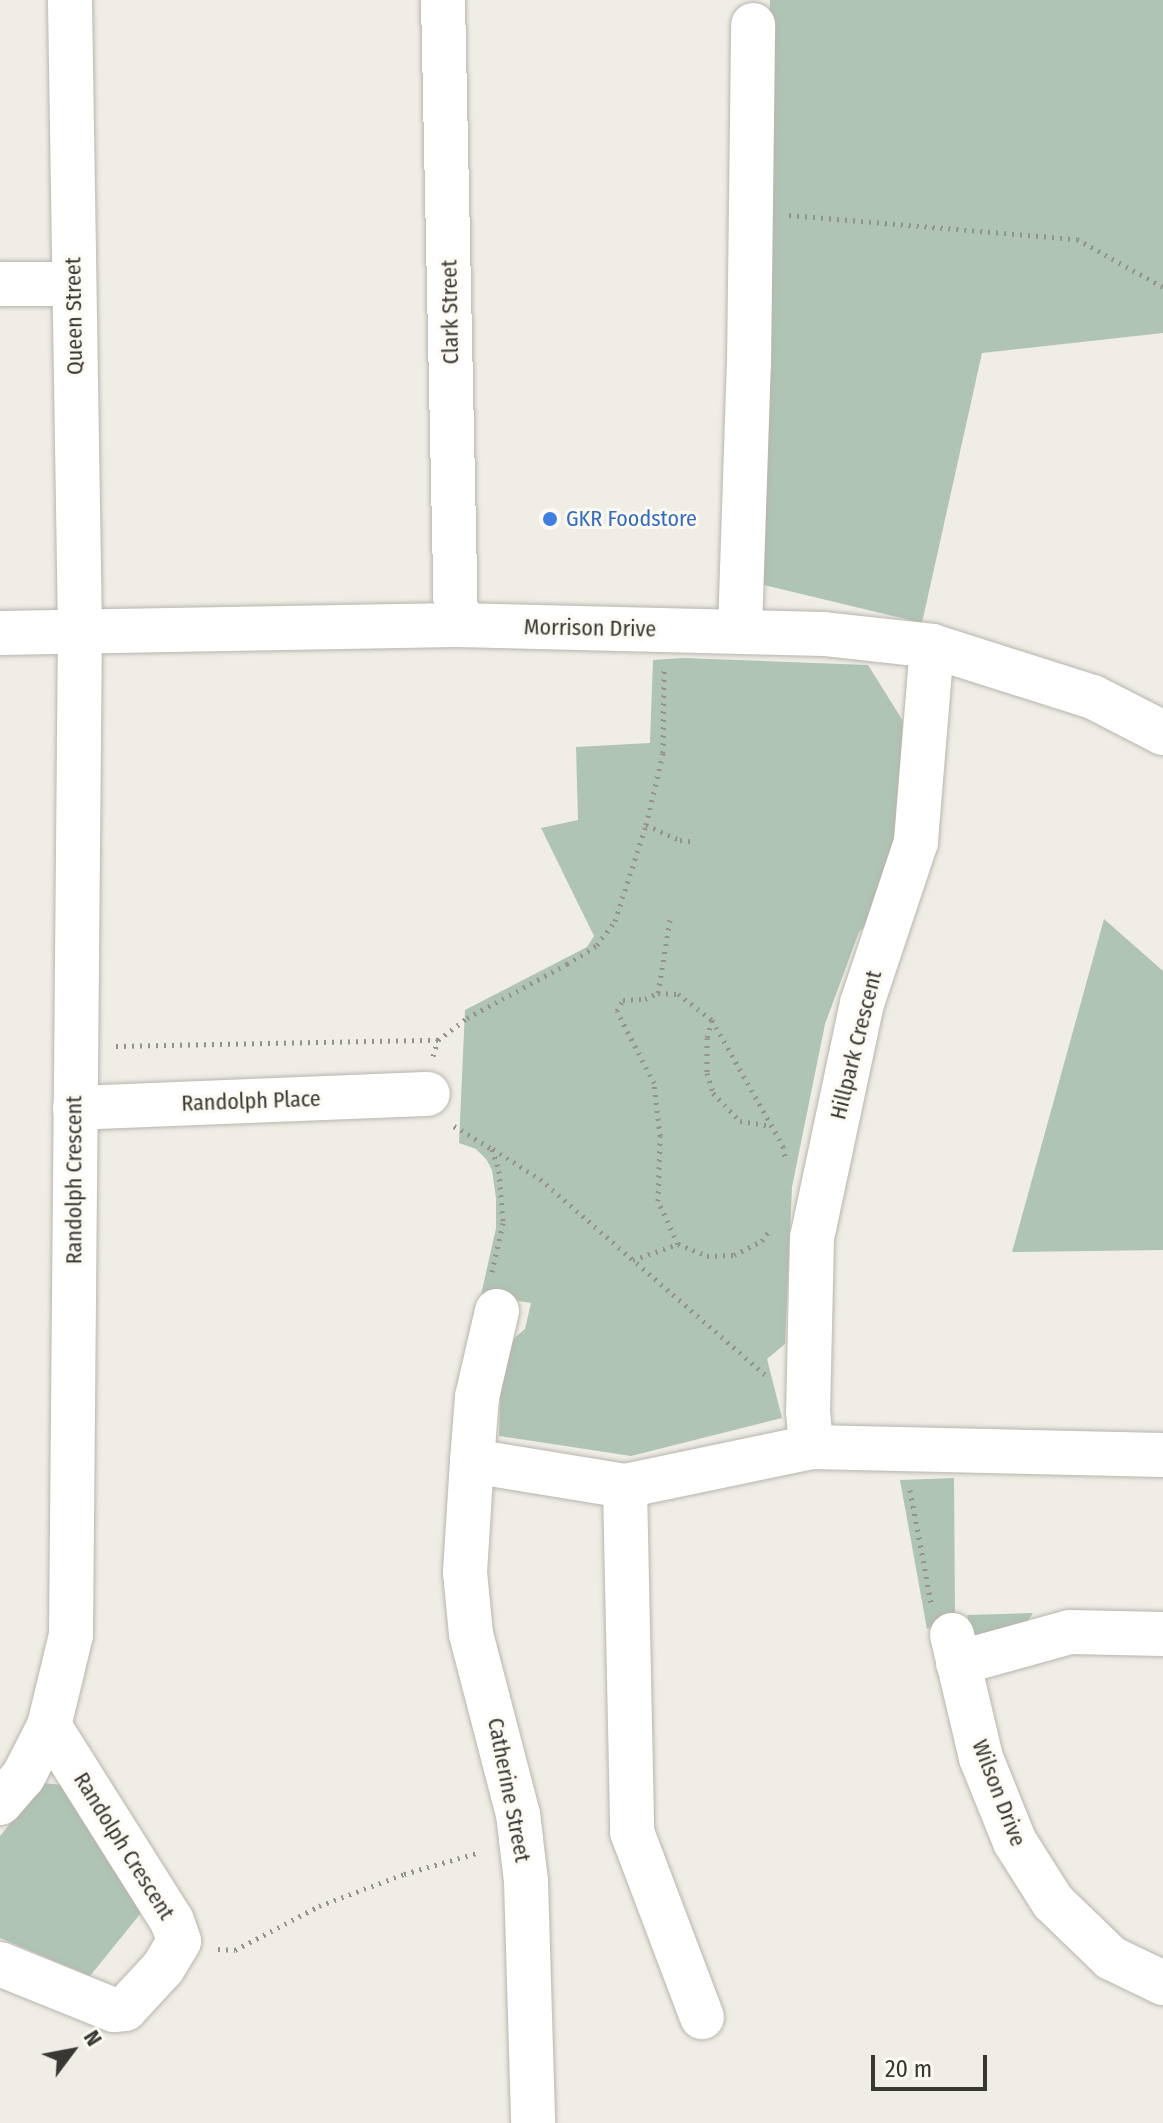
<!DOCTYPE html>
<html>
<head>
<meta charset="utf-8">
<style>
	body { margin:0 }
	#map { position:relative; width:1163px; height:2123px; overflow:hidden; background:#efede5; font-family:"Fira Sans Condensed",sans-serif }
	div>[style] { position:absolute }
	.green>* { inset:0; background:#afc4b4 }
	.path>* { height:5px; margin-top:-2.5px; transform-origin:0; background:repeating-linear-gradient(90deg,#94928d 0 2px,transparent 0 8px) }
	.roads { filter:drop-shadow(0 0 2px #b8b5ae) drop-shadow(0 0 2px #b8b5ae) }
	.minor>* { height:44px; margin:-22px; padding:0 22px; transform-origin:22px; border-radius:22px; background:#fff }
	.dots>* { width:22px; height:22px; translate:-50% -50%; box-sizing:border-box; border:4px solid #fcfaf2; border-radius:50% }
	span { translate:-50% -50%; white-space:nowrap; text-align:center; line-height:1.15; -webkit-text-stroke:6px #fcfaf2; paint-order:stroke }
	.street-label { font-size:22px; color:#383734 }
	.shop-label { font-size:22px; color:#366cbe }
	.left { translate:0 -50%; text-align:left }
	.north { position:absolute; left:32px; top:2011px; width:80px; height:80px; -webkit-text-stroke:6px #fcfaf2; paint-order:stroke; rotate:58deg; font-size:22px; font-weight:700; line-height:32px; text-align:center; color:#383734 }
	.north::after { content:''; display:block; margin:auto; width:28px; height:36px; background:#383734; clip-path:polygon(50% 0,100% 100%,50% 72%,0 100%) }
	.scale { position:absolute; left:871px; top:2055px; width:116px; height:36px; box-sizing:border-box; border:4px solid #383734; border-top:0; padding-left:10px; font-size:24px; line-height:28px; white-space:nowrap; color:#383734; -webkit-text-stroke:6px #fcfaf2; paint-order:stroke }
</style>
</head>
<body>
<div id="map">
	<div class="green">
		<div style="clip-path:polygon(770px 0,1163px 0,1163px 333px,982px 353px,922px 623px,752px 582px)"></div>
		<div style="clip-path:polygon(682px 658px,868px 665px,903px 721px,895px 846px,879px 913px,859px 932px,825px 1024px,792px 1187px,785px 1344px,767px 1359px,782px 1418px,631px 1456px,499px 1436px,502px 1349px,525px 1329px,531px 1303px,481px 1295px,496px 1228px,496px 1198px,492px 1170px,486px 1159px,476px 1149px,459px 1143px,465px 1010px,587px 947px,594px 936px,541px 828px,578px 820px,576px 747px,650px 743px,653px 660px)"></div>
		<div style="clip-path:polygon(1104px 919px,1163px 971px,1163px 1250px,1012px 1252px)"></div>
		<div style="clip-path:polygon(954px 1478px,955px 1616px,927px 1629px,900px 1480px)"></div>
		<div style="clip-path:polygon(1033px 1613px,1027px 1622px,981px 1638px,971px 1631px,967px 1615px)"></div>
		<div style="clip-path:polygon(43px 1783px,63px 1785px,145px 1908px,90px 1976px,0 1938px,0 1836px)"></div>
	</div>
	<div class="path">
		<div style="left:789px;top:215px;width:289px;rotate:4.8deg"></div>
		<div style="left:1077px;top:239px;width:98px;rotate:29.2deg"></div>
		<div style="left:646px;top:825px;width:37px;rotate:24deg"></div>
		<div style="left:680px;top:840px;width:16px;rotate:7deg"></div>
		<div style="left:658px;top:993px;width:80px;rotate:-80.7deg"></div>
		<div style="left:712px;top:1020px;width:19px;rotate:106deg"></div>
		<div style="left:707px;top:1038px;width:35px;rotate:90deg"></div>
		<div style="left:707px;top:1073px;width:21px;rotate:73deg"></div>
		<div style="left:713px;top:1093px;width:39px;rotate:46deg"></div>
		<div style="left:740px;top:1121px;width:30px;rotate:9deg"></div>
		<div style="left:116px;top:1046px;width:322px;rotate:-1.1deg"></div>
		<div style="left:433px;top:1056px;width:17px;rotate:-73deg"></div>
		<div style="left:438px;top:1040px;width:36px;rotate:-37deg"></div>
		<div style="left:467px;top:1018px;width:114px;rotate:-28.4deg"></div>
		<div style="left:567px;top:964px;width:36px;rotate:-32deg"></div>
		<div style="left:597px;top:945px;width:30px;rotate:-53deg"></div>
		<div style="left:615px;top:921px;width:101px;rotate:-72.1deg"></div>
		<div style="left:646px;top:825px;width:74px;rotate:-76.7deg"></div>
		<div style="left:663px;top:753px;width:83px;rotate:-89.3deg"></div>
		<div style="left:454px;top:1126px;width:44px;rotate:31.2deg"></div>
		<div style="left:492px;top:1149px;width:23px;rotate:72deg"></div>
		<div style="left:499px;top:1171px;width:52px;rotate:85.6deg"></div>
		<div style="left:503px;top:1223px;width:50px;rotate:102.7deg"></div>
		<div style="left:493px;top:1149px;width:56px;rotate:32.6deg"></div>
		<div style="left:540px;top:1179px;width:302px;rotate:41deg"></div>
		<div style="left:678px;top:1244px;width:47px;rotate:-114.9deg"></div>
		<div style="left:658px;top:1201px;width:65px;rotate:-88.2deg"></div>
		<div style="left:660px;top:1136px;width:53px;rotate:-96.5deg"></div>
		<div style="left:654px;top:1083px;width:81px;rotate:-117.2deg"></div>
		<div style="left:617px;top:1011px;width:13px;rotate:-61deg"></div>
		<div style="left:623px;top:1000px;width:22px;rotate:-3deg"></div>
		<div style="left:645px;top:999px;width:14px;rotate:-25deg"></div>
		<div style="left:658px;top:993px;width:20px;rotate:3deg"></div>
		<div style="left:678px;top:994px;width:43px;rotate:37.4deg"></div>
		<div style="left:712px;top:1020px;width:145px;rotate:60.6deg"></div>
		<div style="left:783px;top:1146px;width:11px;rotate:80deg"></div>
		<div style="left:633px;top:1260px;width:48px;rotate:-19.6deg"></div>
		<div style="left:678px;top:1244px;width:31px;rotate:22deg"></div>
		<div style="left:707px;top:1256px;width:27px;rotate:-2deg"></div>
		<div style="left:734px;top:1255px;width:31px;rotate:-27deg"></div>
		<div style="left:762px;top:1241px;width:12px;rotate:-55deg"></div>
		<div style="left:910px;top:1490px;width:114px;rotate:79.4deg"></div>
		<div style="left:218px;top:1949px;width:17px;rotate:3deg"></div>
		<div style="left:235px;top:1950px;width:95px;rotate:-27.6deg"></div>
		<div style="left:319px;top:1906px;width:91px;rotate:-20.6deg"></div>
		<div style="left:404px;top:1874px;width:79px;rotate:-16.1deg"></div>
	</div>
	<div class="roads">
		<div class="minor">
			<div style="left:443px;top:0;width:625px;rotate:88.81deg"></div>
			<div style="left:0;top:284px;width:74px"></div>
			<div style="left:740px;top:630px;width:265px;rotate:-88.1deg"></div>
			<div style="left:749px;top:365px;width:340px;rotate:-89.3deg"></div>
			<div style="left:0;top:633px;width:456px;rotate:-1deg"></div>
			<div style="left:456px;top:625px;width:368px;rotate:1.4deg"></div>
			<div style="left:824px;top:634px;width:109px;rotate:6.3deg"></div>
			<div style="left:932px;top:646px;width:169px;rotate:17.6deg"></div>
			<div style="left:1093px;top:697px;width:79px;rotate:27.2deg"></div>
			<div style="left:932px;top:646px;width:197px;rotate:94.7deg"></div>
			<div style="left:916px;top:842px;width:170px;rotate:108.5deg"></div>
			<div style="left:862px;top:1003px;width:240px;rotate:102deg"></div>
			<div style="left:812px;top:1238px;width:173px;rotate:91.3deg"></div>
			<div style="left:808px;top:1411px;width:36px;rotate:85deg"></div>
			<div style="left:811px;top:1447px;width:352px;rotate:1.3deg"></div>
			<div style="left:75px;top:1108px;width:353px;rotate:-2.3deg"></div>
			<div style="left:497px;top:1311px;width:88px;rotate:103.1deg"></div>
			<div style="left:477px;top:1397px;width:64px;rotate:94.5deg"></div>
			<div style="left:472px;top:1461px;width:155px;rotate:9.3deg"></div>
			<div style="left:625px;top:1486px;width:190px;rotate:-11.8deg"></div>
			<div style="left:472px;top:1461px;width:111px;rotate:93.6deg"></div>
			<div style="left:465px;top:1572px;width:62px;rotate:84.5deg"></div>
			<div style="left:471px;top:1634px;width:186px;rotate:75.4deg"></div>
			<div style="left:518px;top:1814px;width:26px;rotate:83deg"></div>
			<div style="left:521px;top:1840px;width:41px;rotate:83deg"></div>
			<div style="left:526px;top:1881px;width:242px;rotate:88.3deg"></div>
			<div style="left:625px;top:1486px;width:346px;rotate:88.8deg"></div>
			<div style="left:632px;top:1832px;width:198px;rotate:69.3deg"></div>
			<div style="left:952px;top:1635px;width:126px;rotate:76.7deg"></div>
			<div style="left:981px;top:1758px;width:91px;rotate:68deg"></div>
			<div style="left:1015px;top:1842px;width:71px;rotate:57.7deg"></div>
			<div style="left:1053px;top:1902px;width:81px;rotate:44deg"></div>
			<div style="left:1111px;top:1958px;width:58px;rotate:25.7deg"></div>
			<div style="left:958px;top:1663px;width:116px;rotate:-15.5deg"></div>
			<div style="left:1070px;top:1632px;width:93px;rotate:1.2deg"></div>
			<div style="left:0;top:1803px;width:35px;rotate:-49deg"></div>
			<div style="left:23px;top:1777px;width:57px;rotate:-63deg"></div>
			<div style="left:49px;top:1726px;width:94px;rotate:-76.4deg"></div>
			<div style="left:71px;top:1635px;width:1003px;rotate:-89.49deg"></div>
			<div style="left:80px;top:632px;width:632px;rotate:-90.91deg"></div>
			<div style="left:0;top:1964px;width:123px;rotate:22deg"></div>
			<div style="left:114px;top:2010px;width:11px;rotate:-5deg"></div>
			<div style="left:125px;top:2009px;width:56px;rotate:-47.2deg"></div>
			<div style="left:163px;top:1968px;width:31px;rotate:-59deg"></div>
			<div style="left:179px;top:1941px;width:21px;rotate:-109deg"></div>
			<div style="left:172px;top:1921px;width:231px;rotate:-122.2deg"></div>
		</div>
	</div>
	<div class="dots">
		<div style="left:550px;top:519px;background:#3f7fe0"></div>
	</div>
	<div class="street-label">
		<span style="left:450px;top:312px;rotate:-91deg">Clark Street</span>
		<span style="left:74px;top:316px;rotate:-91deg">Queen Street</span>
		<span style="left:590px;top:628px;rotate:1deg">Morrison Drive</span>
		<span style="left:856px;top:1045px;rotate:-76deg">Hillpark Crescent</span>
		<span style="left:251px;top:1101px;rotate:-2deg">Randolph Place</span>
		<span style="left:74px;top:1180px;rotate:-90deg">Randolph Crescent</span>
		<span style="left:509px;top:1790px;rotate:79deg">Catherine Street</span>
		<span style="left:999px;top:1793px;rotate:69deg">Wilson Drive</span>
		<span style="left:124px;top:1846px;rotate:58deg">Randolph Crescent</span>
	</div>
	<div class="shop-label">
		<span class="left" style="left:566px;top:519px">GKR Foodstore</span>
	</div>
	<div class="north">N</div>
	<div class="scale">20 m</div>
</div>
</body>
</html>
